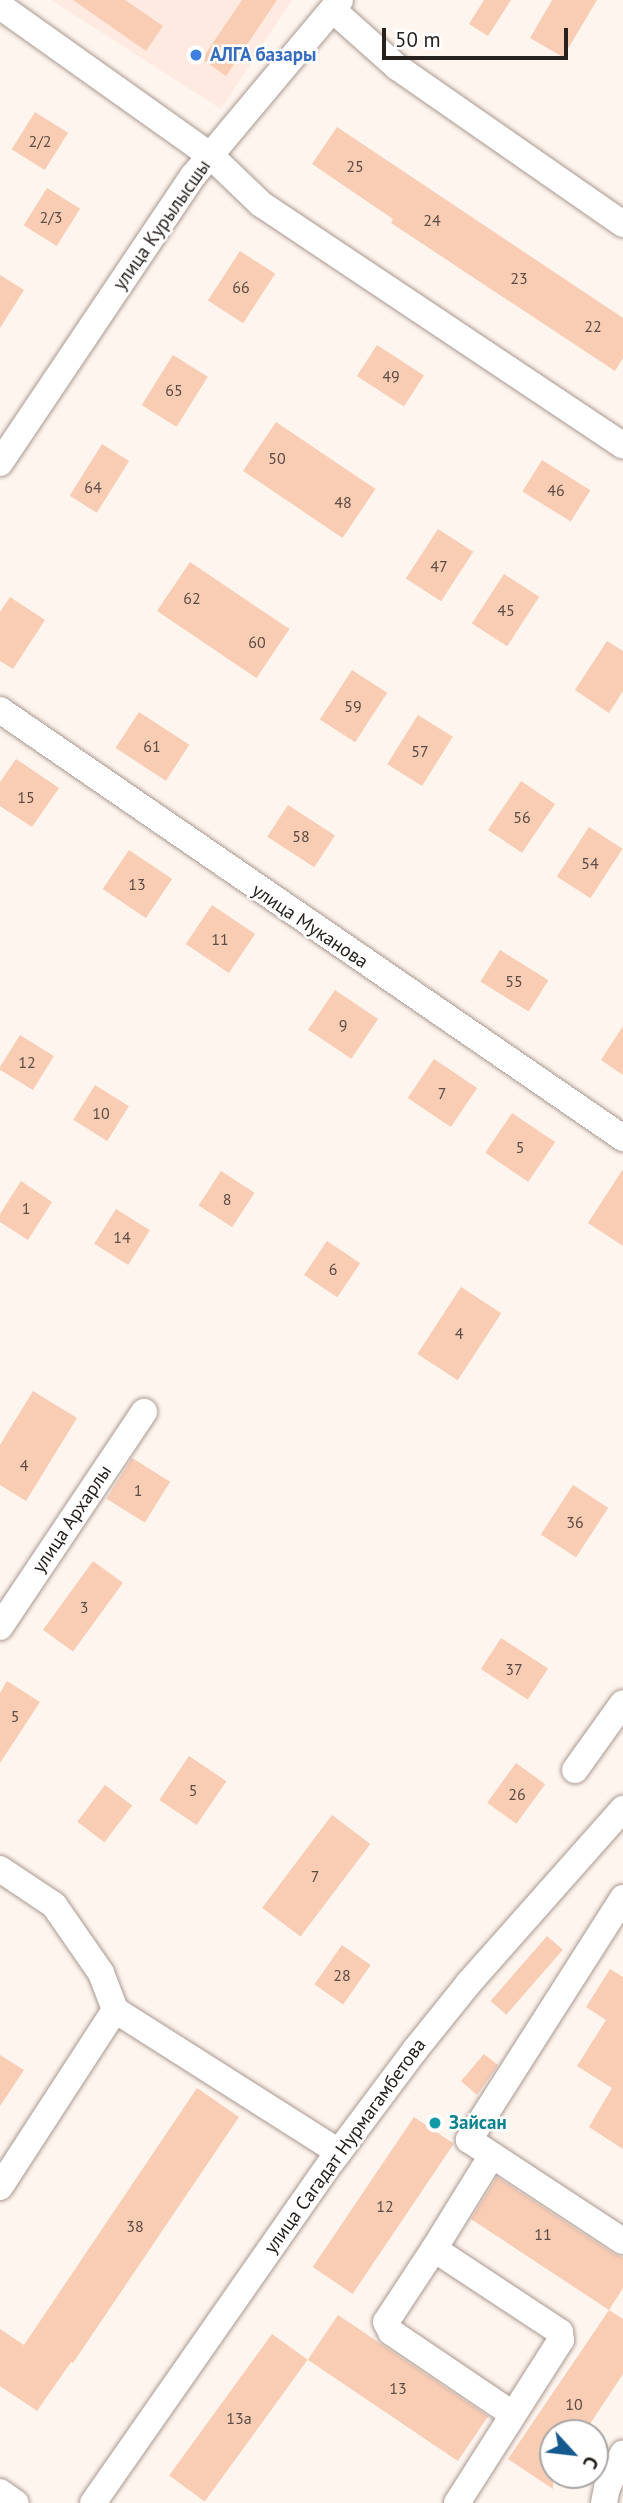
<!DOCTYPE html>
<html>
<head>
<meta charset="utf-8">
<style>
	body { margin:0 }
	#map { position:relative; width:623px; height:2503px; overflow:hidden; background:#fff5ef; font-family:"PT Sans",sans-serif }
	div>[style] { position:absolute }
	.built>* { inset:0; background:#feeae0 }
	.building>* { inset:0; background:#f9ccb4; transform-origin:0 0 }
	.roads { filter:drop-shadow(0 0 2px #a99991) drop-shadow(0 0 2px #a99991) }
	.minor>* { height:26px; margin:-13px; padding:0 13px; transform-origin:13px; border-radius:13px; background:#fff }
	.dots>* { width:19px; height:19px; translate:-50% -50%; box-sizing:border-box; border:4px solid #fff; border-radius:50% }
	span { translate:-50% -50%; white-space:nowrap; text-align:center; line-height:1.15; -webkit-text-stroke:5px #fff; paint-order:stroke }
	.number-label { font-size:16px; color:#5c4c44 }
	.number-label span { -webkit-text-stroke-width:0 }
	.shop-label { font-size:19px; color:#366cbe; font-weight:700 }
	.left { translate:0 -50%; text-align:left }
	.street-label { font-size:19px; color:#27211e }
	.culture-label { font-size:19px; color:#0d838f; font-weight:700 }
	.north { position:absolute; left:539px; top:2419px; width:70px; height:70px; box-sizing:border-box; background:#fff; border:2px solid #a9a6a5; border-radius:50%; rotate:117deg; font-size:19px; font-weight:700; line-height:28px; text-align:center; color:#27211e }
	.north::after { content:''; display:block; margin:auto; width:24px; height:32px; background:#155a8f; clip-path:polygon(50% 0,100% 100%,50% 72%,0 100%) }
	.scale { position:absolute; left:382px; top:28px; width:186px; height:32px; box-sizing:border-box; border:4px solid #27211e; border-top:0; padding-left:9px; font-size:21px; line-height:24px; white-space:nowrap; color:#27211e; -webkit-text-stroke:5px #fff; paint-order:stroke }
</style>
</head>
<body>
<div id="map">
	<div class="built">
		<div style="clip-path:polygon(51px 0,292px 0,221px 109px)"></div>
	</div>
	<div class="building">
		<div style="clip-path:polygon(73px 0,125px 0,163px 26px,146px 51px)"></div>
		<div style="clip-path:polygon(242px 0,277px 0,226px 76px,202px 59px)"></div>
		<div style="clip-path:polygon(484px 0,511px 0,488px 36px,469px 24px)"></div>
		<div style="clip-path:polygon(552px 0,597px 0,563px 57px,530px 38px)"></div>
		<div style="left:35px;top:112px;width:39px;height:44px;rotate:32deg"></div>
		<div style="clip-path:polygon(337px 127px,623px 318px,623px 358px,615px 371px,391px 223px,393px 219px,312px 164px)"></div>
		<div style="left:47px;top:188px;width:39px;height:44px;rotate:32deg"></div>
		<div style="left:240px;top:251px;width:42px;height:59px;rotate:33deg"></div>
		<div style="clip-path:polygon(0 275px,24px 290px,0 328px)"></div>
		<div style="left:377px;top:345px;width:56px;height:37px;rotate:33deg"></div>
		<div style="left:173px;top:355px;width:41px;height:59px;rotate:32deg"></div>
		<div style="left:276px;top:422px;width:120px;height:59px;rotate:34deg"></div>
		<div style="left:102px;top:444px;width:32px;height:61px;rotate:32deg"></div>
		<div style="left:542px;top:460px;width:57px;height:37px;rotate:32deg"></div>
		<div style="left:438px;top:529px;width:42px;height:59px;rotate:33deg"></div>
		<div style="left:190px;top:562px;width:120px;height:59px;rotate:34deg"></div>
		<div style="left:504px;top:574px;width:42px;height:59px;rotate:33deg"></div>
		<div style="clip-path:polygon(10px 597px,45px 620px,13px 669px,0 661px,0 612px)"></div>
		<div style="clip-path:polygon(607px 641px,623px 651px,623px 691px,609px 713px,575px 690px)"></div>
		<div style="left:352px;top:670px;width:42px;height:59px;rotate:33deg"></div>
		<div style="left:139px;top:712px;width:60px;height:43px;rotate:33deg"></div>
		<div style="left:418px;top:715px;width:41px;height:58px;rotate:32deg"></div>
		<div style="clip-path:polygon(16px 759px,59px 788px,32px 827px,0 806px,0 782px)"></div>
		<div style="left:521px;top:781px;width:41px;height:59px;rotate:34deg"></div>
		<div style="left:288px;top:805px;width:56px;height:38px;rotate:33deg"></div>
		<div style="left:589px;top:827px;width:40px;height:59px;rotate:33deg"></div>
		<div style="left:129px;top:850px;width:52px;height:47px;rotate:34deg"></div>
		<div style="left:212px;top:905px;width:52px;height:47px;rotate:34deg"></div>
		<div style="left:500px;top:950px;width:57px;height:37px;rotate:32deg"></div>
		<div style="left:335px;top:990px;width:52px;height:48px;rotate:34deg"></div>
		<div style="clip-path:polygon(623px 1026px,623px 1075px,601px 1060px)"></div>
		<div style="left:20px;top:1035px;width:40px;height:40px;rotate:32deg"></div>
		<div style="left:434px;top:1059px;width:52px;height:47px;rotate:34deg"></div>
		<div style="left:95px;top:1085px;width:40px;height:41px;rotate:32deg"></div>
		<div style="left:512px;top:1113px;width:52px;height:48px;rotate:34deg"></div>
		<div style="clip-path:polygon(623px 1169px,623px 1246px,588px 1223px)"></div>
		<div style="left:221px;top:1171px;width:40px;height:41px;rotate:33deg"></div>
		<div style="clip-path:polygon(21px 1181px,52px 1202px,28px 1240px,0 1222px,0 1214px)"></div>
		<div style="left:116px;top:1209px;width:40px;height:41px;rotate:32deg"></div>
		<div style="left:327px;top:1241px;width:40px;height:41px;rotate:34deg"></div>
		<div style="left:461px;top:1287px;width:48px;height:80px;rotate:33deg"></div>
		<div style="clip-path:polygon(33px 1391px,77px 1418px,26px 1501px,0 1485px,0 1445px)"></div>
		<div style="left:132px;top:1458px;width:45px;height:48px;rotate:32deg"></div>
		<div style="left:573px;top:1485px;width:42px;height:59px;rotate:33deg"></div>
		<div style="left:93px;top:1561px;width:37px;height:85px;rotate:36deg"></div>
		<div style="left:501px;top:1638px;width:56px;height:37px;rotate:33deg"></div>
		<div style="clip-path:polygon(7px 1681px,40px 1702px,0 1763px,0 1693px)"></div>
		<div style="left:189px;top:1756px;width:45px;height:53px;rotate:34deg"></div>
		<div style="left:516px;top:1763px;width:36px;height:49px;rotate:36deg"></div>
		<div style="left:105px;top:1785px;width:34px;height:46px;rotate:37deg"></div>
		<div style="left:332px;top:1815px;width:48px;height:116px;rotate:37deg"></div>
		<div style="left:547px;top:1936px;width:21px;height:86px;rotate:41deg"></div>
		<div style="left:342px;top:1945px;width:35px;height:48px;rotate:35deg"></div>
		<div style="clip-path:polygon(610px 1969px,623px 1977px,623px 2149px,589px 2127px,612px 2088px,577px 2066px,606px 2020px,586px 2007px)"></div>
		<div style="clip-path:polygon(484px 2054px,498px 2065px,477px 2095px,461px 2081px)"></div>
		<div style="clip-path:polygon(0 2055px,24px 2070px,0 2106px)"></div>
		<div style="clip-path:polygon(197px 2088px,239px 2117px,73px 2363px,71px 2362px,37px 2411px,0 2386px,0 2329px,24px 2345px)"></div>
		<div style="left:414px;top:2117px;width:48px;height:181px;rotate:34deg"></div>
		<div style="clip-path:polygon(497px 2177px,614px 2254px,623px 2257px,623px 2288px,609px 2310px,471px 2219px)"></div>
		<div style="clip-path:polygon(609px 2310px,623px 2319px,623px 2374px,584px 2433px,553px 2433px,553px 2489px,508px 2459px)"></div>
		<div style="left:338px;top:2315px;width:181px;height:54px;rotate:34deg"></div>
		<div style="left:272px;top:2334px;width:44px;height:175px;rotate:36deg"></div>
	</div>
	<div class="roads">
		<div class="minor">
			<div style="left:0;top:6px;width:259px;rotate:35.4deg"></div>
			<div style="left:211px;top:156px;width:69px;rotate:43.8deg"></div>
			<div style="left:261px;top:204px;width:435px;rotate:33.7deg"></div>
			<div style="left:333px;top:10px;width:86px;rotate:41.7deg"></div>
			<div style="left:397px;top:67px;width:275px;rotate:34.8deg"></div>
			<div style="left:0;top:463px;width:346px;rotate:-56.1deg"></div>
			<div style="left:193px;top:176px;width:229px;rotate:-50.1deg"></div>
			<div style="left:0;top:710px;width:756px;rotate:34.49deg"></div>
			<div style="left:0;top:1627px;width:259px;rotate:-56.2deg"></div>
			<div style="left:575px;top:1770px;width:82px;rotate:-54.4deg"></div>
			<div style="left:0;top:1869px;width:65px;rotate:33.7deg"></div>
			<div style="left:54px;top:1905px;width:83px;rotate:55.3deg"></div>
			<div style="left:101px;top:1973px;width:40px;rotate:69deg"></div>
			<div style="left:115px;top:2010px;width:265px;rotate:32.4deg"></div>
			<div style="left:623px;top:1898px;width:287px;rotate:122.5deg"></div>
			<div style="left:469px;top:2140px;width:184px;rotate:33.3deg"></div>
			<div style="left:0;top:2187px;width:211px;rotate:-57deg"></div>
			<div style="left:434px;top:2249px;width:87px;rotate:123.3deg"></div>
			<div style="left:386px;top:2322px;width:11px;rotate:63deg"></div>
			<div style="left:391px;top:2332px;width:146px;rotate:34.1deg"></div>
			<div style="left:0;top:2492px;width:19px;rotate:35deg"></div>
			<div style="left:93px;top:2503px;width:417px;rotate:-55.1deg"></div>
			<div style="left:332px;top:2161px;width:139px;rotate:-53.2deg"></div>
			<div style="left:415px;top:2050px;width:85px;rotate:-51.2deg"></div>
			<div style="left:468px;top:1984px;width:234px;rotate:-48.5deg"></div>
			<div style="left:457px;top:2503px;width:193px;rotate:-57.5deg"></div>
			<div style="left:561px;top:2340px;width:8px;rotate:-97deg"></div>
			<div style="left:560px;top:2332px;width:151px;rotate:-146.6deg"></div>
			<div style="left:434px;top:2249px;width:110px;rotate:-58.3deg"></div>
			<div style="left:604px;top:2503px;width:15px;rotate:-79deg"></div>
			<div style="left:607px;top:2488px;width:38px;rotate:-65deg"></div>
		</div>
	</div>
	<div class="dots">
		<div style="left:196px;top:55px;background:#3f7fe0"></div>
		<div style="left:435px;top:2123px;background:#0f9aa8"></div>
	</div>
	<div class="number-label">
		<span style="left:40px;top:141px">2/2</span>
		<span style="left:355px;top:166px">25</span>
		<span style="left:51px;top:217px">2/3</span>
		<span style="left:432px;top:220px">24</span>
		<span style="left:519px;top:278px">23</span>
		<span style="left:241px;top:287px">66</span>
		<span style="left:593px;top:326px">22</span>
		<span style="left:391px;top:376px">49</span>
		<span style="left:174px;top:390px">65</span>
		<span style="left:277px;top:458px">50</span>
		<span style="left:93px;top:487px">64</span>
		<span style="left:556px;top:490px">46</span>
		<span style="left:343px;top:502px">48</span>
		<span style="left:439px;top:566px">47</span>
		<span style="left:192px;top:598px">62</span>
		<span style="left:506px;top:610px">45</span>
		<span style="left:257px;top:642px">60</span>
		<span style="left:353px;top:706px">59</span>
		<span style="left:152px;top:746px">61</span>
		<span style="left:420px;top:751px">57</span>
		<span style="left:26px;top:797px">15</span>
		<span style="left:522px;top:817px">56</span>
		<span style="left:301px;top:836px">58</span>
		<span style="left:590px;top:863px">54</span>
		<span style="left:137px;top:884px">13</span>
		<span style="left:220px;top:939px">11</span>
		<span style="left:514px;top:981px">55</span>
		<span style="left:343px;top:1025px">9</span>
		<span style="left:27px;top:1062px">12</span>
		<span style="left:442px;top:1093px">7</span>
		<span style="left:101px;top:1113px">10</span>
		<span style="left:520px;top:1147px">5</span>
		<span style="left:227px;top:1199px">8</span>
		<span style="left:26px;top:1208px">1</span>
		<span style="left:122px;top:1237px">14</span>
		<span style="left:333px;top:1269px">6</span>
		<span style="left:459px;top:1333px">4</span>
		<span style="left:24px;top:1465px">4</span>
		<span style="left:138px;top:1490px">1</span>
		<span style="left:575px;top:1522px">36</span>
		<span style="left:84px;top:1607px">3</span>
		<span style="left:514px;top:1669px">37</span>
		<span style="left:15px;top:1716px">5</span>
		<span style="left:193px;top:1790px">5</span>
		<span style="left:517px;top:1794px">26</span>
		<span style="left:315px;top:1876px">7</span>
		<span style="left:342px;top:1975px">28</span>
		<span style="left:385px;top:2206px">12</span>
		<span style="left:135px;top:2226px">38</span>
		<span style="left:543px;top:2234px">11</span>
		<span style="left:398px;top:2388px">13</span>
		<span style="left:574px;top:2404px">10</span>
		<span style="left:239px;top:2418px">13а</span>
	</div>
	<div class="shop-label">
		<span class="left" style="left:210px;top:55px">АЛГА базары</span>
	</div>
	<div class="street-label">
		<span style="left:162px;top:225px;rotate:-55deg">улица Курылысшы</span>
		<span style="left:310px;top:926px;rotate:34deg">улица Муканова</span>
		<span style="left:72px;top:1519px;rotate:-56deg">улица Архарлы</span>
		<span style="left:345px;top:2146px;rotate:-54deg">улица Сагадат Нурмагамбетова</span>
	</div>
	<div class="culture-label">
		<span class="left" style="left:449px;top:2123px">Зайсан</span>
	</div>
	<div class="north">С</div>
	<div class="scale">50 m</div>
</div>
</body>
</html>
